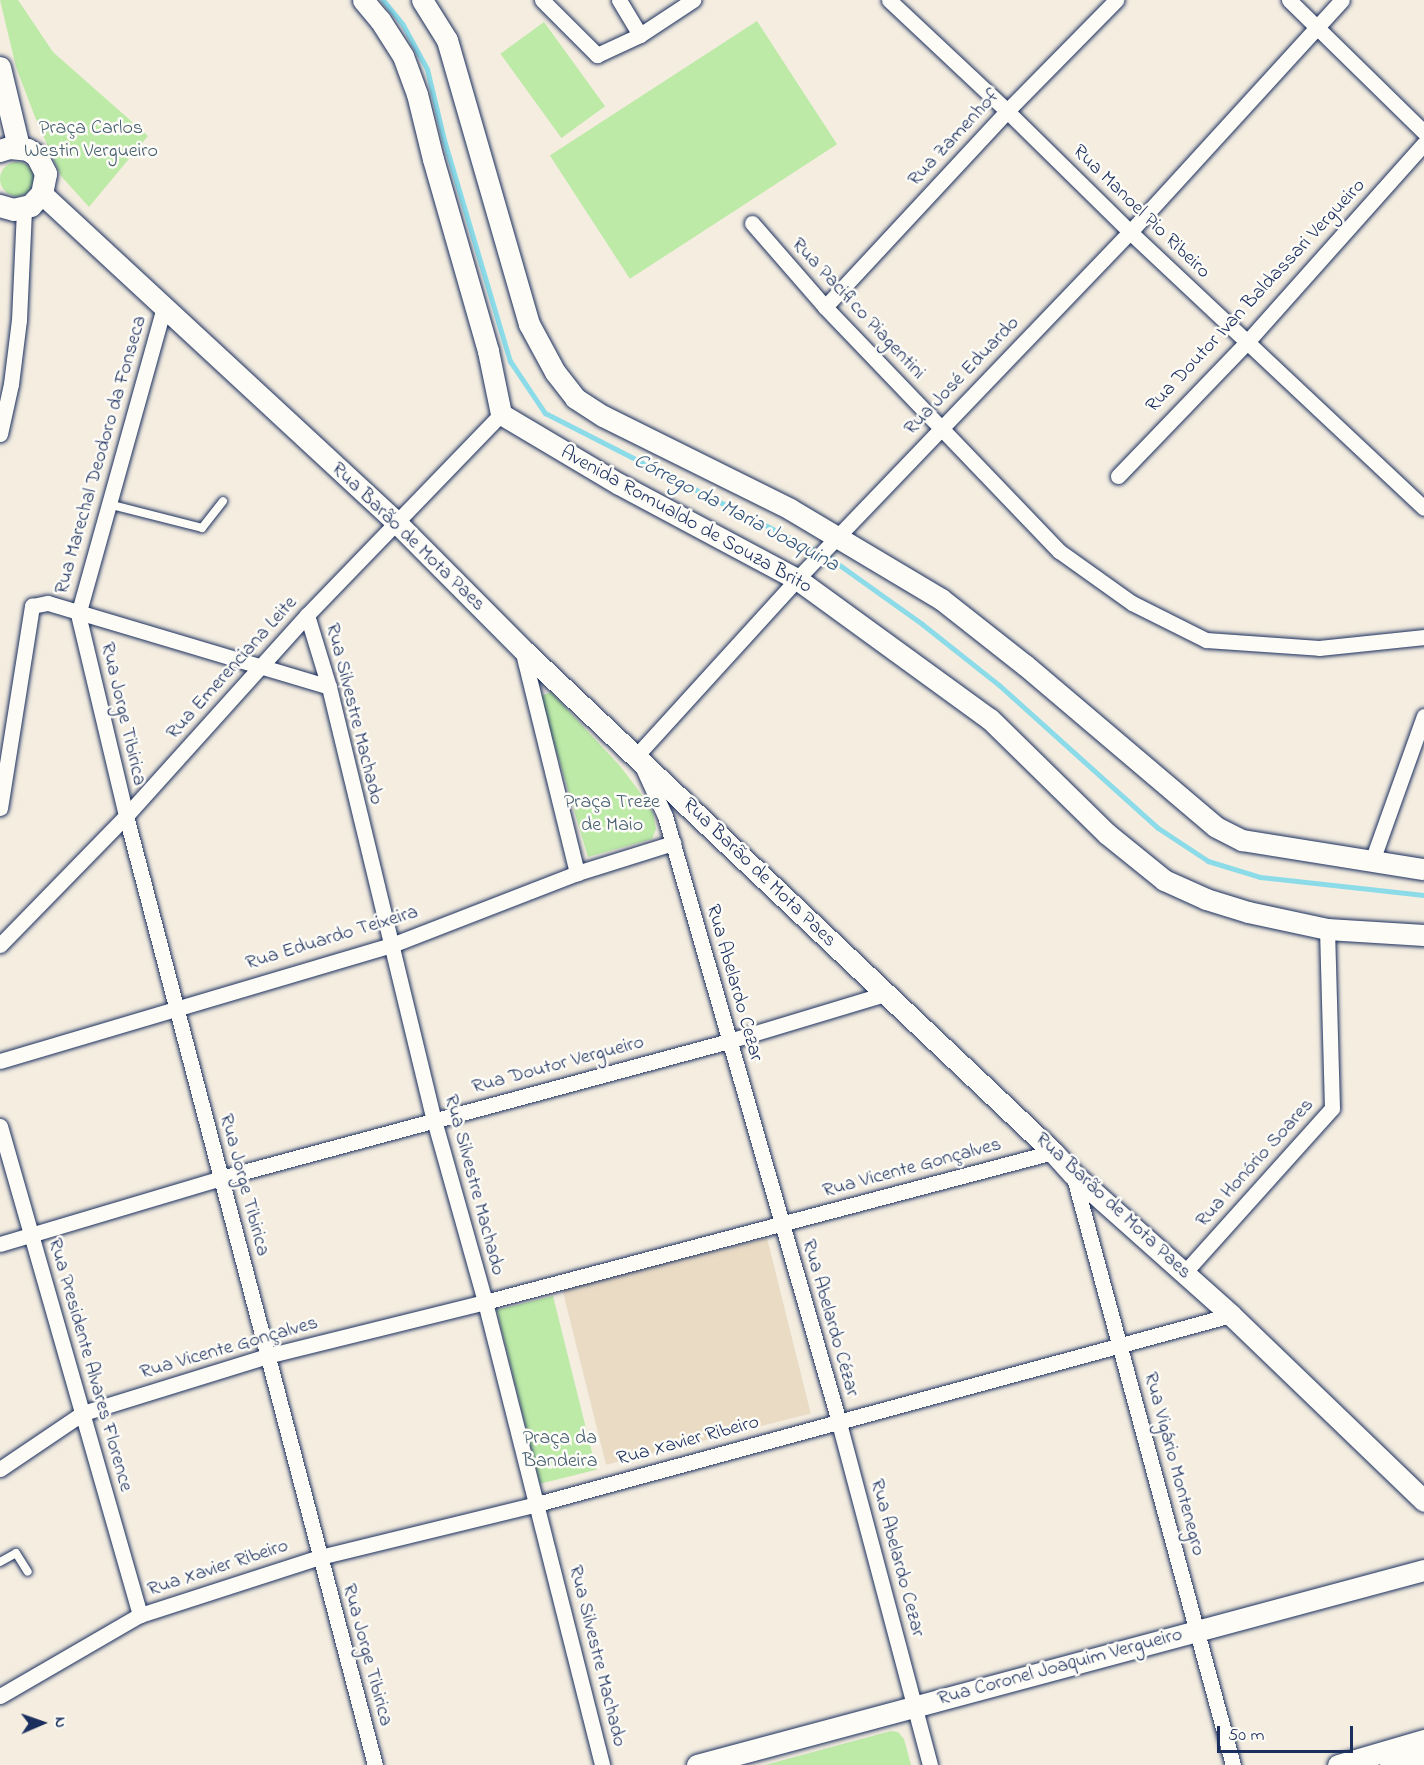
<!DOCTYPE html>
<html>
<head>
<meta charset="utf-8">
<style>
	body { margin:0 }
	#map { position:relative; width:1424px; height:1765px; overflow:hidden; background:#f4ede0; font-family:"Indie Flower",sans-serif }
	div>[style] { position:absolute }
	.built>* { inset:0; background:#e9dbc4; transform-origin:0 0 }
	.green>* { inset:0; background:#bdeaa7; transform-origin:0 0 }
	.round { border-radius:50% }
	.stream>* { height:5px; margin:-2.5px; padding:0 2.5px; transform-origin:2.5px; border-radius:2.5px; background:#8bdbe8 }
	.roads { filter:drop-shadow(0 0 2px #1b2f5e) drop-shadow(0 0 2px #1b2f5e) }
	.lane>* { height:8px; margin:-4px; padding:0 4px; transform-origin:4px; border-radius:4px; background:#fdfcf7 }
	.street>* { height:15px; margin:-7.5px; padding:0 7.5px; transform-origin:7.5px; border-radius:7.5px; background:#fdfcf7 }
	.secondary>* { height:21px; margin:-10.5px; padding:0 10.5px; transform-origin:10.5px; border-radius:10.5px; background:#fdfcf7 }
	.primary>* { height:22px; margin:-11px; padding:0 11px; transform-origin:11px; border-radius:11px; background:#fdfcf7 }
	span { translate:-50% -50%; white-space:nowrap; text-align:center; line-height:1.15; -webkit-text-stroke:5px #fdfcf7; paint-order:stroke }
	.park-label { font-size:20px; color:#445e70 }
	.street-label { font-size:20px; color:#1b2f5e }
	.water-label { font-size:21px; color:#375a80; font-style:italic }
	.north { position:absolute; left:12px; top:1693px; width:60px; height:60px; -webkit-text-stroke:4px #fdfcf7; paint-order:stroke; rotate:88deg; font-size:16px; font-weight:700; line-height:24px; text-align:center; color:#1b2f5e }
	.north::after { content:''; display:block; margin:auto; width:21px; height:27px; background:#1b2f5e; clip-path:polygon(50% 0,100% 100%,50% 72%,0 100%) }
	.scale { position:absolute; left:1217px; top:1726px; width:136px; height:27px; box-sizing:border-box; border:3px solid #1b2f5e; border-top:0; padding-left:8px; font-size:18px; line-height:21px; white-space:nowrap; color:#1b2f5e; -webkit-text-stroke:4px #fdfcf7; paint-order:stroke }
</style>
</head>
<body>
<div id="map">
	<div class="built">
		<div style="left:767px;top:1238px;width:181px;height:211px;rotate:76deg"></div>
	</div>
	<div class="green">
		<div style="clip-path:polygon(0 0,18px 0,53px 52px,148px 136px,89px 207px,61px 176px,35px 117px,16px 67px)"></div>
		<div style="left:757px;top:21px;width:147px;height:247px;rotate:57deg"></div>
		<div style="left:544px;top:22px;width:104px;height:54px;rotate:54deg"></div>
		<div class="round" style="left:0;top:162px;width:34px;height:34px"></div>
		<div style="clip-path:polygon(551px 692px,620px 766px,639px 791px,653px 813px,656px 829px,652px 839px,588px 857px,540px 696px)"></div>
		<div style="left:553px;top:1296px;width:179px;height:58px;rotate:76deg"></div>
		<div style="clip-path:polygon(891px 1731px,898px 1732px,904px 1739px,911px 1765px,765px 1765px)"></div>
	</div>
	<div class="stream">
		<div style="left:383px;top:0;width:32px;rotate:51deg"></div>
		<div style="left:403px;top:25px;width:50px;rotate:61.4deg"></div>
		<div style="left:427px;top:69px;width:73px;rotate:76.5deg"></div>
		<div style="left:444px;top:140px;width:231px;rotate:73.4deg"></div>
		<div style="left:510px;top:361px;width:63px;rotate:56.1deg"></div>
		<div style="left:545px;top:413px;width:321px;rotate:27deg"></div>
		<div style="left:831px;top:559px;width:112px;rotate:35.5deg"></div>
		<div style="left:922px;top:624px;width:98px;rotate:38.4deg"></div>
		<div style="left:999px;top:685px;width:214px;rotate:42deg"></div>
		<div style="left:1158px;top:828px;width:60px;rotate:33.4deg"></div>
		<div style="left:1208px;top:861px;width:54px;rotate:17.1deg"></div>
		<div style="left:1260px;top:877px;width:165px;rotate:6.3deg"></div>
	</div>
	<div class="roads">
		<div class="lane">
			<div style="left:108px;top:504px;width:97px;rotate:14.3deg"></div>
			<div style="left:202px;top:528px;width:34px;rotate:-52deg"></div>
			<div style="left:0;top:1562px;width:18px;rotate:-29deg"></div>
			<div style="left:16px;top:1553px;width:22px;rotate:58deg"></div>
		</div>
		<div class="street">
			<div style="left:542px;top:0;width:78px;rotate:45deg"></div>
			<div style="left:597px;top:55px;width:47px;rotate:-24.9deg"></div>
			<div style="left:640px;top:35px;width:64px;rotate:-33.4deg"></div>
			<div style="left:619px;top:0;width:41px;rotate:59deg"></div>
			<div style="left:889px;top:0;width:162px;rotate:43.2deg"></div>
			<div style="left:1007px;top:111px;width:173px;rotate:44.5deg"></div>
			<div style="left:1130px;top:232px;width:403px;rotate:43.2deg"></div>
			<div style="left:1289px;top:0;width:189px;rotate:44.4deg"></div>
			<div style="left:752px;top:223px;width:111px;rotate:49deg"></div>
			<div style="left:825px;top:307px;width:338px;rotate:46.2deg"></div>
			<div style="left:1059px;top:551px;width:90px;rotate:35.5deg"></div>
			<div style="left:1132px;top:603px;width:83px;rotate:26.6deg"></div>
			<div style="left:1206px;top:640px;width:113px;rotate:4deg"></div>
			<div style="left:1319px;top:648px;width:106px;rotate:-6deg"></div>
			<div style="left:164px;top:307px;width:319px;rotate:105.6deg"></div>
			<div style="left:78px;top:614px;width:208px;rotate:76.6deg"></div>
			<div style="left:126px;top:816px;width:981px;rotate:75.3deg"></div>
			<div style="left:825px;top:307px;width:267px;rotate:-47.1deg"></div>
			<div style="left:1007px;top:111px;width:156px;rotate:-45.5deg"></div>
			<div style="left:0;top:434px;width:51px;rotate:-77.6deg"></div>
			<div style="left:11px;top:384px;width:64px;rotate:-82.9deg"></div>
			<div style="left:19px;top:320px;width:111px;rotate:-87.4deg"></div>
			<div style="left:1118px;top:476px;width:186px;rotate:-46.1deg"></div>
			<div style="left:1247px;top:342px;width:266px;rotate:-48.3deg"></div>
			<div style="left:307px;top:615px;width:75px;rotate:73deg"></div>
			<div style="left:329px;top:687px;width:446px;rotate:76.4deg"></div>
			<div style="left:434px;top:1120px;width:189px;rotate:74.3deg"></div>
			<div style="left:485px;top:1302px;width:478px;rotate:75.8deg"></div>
			<div style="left:522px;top:649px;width:231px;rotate:76.2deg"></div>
			<div style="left:0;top:808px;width:205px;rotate:-81deg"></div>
			<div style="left:32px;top:606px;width:16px;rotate:-11deg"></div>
			<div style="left:48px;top:603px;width:293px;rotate:16.6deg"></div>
			<div style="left:1372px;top:861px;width:154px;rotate:-70.3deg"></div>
			<div style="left:0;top:945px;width:180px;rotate:-45.7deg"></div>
			<div style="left:126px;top:816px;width:270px;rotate:-48deg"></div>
			<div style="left:307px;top:615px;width:279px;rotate:-46deg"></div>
			<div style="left:0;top:1061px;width:406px;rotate:-16.5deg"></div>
			<div style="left:389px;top:946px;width:202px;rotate:-21.2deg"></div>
			<div style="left:577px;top:873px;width:101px;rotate:-17.4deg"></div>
			<div style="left:0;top:1126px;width:509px;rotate:74.02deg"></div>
			<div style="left:1073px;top:1174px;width:612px;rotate:74.85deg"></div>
			<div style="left:0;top:1244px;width:231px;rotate:-16.6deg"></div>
			<div style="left:221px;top:1178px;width:526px;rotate:-15.09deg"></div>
			<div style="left:729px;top:1041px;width:163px;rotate:-16.8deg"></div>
			<div style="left:1185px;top:1272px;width:220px;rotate:-48.1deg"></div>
			<div style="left:1332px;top:1108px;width:179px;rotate:-91.6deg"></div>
			<div style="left:0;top:1469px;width:100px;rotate:-34deg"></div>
			<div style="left:83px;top:1413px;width:193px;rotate:-17.2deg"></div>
			<div style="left:267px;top:1356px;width:225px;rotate:-13.9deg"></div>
			<div style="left:485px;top:1302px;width:587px;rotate:-14.79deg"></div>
			<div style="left:0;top:1696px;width:162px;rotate:-30.1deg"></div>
			<div style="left:140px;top:1615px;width:189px;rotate:-17.9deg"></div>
			<div style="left:320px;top:1557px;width:223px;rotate:-13.7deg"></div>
			<div style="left:537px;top:1504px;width:719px;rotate:-15.23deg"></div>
			<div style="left:930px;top:1765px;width:355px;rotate:-104.9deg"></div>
			<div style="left:839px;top:1422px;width:630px;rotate:-106.02deg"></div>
			<div style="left:665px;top:816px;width:67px;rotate:-114.7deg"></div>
			<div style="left:637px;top:755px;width:238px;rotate:-47.7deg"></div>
			<div style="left:797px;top:579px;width:481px;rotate:-46.2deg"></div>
			<div style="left:1130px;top:232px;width:314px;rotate:-47.6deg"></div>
		</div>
		<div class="secondary">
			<div style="left:363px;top:0;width:26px;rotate:50deg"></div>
			<div style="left:380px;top:20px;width:43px;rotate:57.4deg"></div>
			<div style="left:403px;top:56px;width:40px;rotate:69.8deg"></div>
			<div style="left:417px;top:94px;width:67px;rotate:76.2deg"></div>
			<div style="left:433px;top:159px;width:200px;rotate:74deg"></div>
			<div style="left:488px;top:351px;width:64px;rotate:78.3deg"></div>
			<div style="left:501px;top:414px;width:137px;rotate:30.7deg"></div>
			<div style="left:619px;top:484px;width:202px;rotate:28.1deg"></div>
			<div style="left:797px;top:579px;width:238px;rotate:36deg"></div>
			<div style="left:990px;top:719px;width:163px;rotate:44.5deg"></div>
			<div style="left:1106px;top:833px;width:75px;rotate:39deg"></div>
			<div style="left:1164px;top:880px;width:46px;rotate:24.3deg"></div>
			<div style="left:1206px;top:899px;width:44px;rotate:17.2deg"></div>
			<div style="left:1248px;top:912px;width:81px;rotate:12.1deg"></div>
			<div style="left:1327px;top:929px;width:97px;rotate:3.5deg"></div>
			<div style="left:422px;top:0;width:47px;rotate:58deg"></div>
			<div style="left:447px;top:40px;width:296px;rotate:73.9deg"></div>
			<div style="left:529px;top:324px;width:55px;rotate:61.6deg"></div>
			<div style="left:555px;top:372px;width:33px;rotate:52deg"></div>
			<div style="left:575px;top:398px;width:33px;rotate:33deg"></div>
			<div style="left:603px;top:416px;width:209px;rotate:26.4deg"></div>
			<div style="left:790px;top:509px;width:176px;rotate:30.8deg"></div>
			<div style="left:941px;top:599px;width:107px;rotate:38.2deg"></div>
			<div style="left:1025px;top:665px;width:250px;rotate:40.3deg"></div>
			<div style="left:1216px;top:827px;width:29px;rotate:27deg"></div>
			<div style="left:1242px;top:840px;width:184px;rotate:9.1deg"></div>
			<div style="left:42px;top:194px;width:483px;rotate:42.8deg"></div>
			<div style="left:396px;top:522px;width:179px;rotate:45.2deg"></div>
			<div style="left:522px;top:649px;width:731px;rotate:43.45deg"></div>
			<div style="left:1053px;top:1152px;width:30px;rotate:48deg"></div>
			<div style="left:1073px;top:1174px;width:212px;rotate:41.7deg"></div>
			<div style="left:1231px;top:1315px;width:268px;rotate:43.9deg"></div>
			<div style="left:697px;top:1765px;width:753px;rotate:-15.01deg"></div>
			<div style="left:1338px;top:1765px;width:90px;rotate:-16.2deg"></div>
			<div style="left:1390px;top:1765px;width:35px;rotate:-16deg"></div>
		</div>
		<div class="primary">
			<div style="left:0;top:68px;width:81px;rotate:76.5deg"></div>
			<div style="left:0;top:151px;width:10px;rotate:-17deg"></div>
			<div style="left:10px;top:148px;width:18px;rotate:6deg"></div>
			<div style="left:28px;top:150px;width:11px;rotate:34deg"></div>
			<div style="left:37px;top:156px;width:20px;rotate:63deg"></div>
			<div style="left:46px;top:174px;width:20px;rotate:101deg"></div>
			<div style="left:42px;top:194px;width:16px;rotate:133deg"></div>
			<div style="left:31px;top:206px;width:17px;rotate:167deg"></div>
			<div style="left:14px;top:210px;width:15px;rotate:-164deg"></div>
		</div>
	</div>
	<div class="park-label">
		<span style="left:91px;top:140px">Praça Carlos<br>Westin Vergueiro</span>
		<span style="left:612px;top:814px">Praça Treze<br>de Maio</span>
		<span style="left:560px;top:1450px">Praça da<br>Bandeira</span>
	</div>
	<div class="street-label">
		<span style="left:954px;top:138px;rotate:-47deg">Rua Zamenhof</span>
		<span style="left:1141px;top:212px;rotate:44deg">Rua Manoel Pio Ribeiro</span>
		<span style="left:1256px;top:296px;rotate:-47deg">Rua Doutor Ivan Baldassari Vergueiro</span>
		<span style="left:858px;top:309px;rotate:47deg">Rua Pacifico Piagentini</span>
		<span style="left:962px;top:376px;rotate:-46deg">Rua José Eduardo</span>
		<span style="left:101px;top:455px;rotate:-74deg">Rua Marechal Deodoro da Fonseca</span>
		<span style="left:686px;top:520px;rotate:29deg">Avenida Romualdo de Souza Brito</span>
		<span style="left:408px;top:537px;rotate:44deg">Rua Barão de Mota Paes</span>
		<span style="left:232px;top:668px;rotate:-48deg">Rua Emerenciana Leite</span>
		<span style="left:123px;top:714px;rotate:77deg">Rua Jorge Tibirica</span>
		<span style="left:354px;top:714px;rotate:76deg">Rua Silvestre Machado</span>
		<span style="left:759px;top:873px;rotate:44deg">Rua Barão de Mota Paes</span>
		<span style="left:332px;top:938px;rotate:-17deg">Rua Eduardo Teixeira</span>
		<span style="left:734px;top:983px;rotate:74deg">Rua Abelardo Cezar</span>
		<span style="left:558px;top:1065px;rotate:-15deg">Rua Doutor Vergueiro</span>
		<span style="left:1255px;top:1163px;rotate:-48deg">Rua Honório Soares</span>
		<span style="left:912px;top:1168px;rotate:-15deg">Rua Vicente Gonçalves</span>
		<span style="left:244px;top:1185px;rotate:75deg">Rua Jorge Tibirica</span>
		<span style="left:474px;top:1185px;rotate:75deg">Rua Silvestre Machado</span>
		<span style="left:1113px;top:1206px;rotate:43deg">Rua Barão de Mota Paes</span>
		<span style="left:830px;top:1318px;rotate:74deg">Rua Abelardo Cézar</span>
		<span style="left:229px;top:1348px;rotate:-16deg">Rua Vicente Gonçalves</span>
		<span style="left:90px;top:1365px;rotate:74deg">Rua Presidente Alvares Florence</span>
		<span style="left:688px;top:1441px;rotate:-15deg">Rua Xavier Ribeiro</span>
		<span style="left:1174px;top:1464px;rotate:75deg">Rua Vigário Montenegro</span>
		<span style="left:897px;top:1558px;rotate:75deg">Rua Abelardo Cezar</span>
		<span style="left:218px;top:1568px;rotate:-18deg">Rua Xavier Ribeiro</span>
		<span style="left:367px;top:1655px;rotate:75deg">Rua Jorge Tibirica</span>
		<span style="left:597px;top:1656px;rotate:76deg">Rua Silvestre Machado</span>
		<span style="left:1060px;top:1667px;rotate:-15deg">Rua Coronel Joaquim Vergueiro</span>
	</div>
	<div class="water-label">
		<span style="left:736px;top:513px;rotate:28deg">Córrego da Maria Joaquina</span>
	</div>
	<div class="north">N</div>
	<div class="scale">50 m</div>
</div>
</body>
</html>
